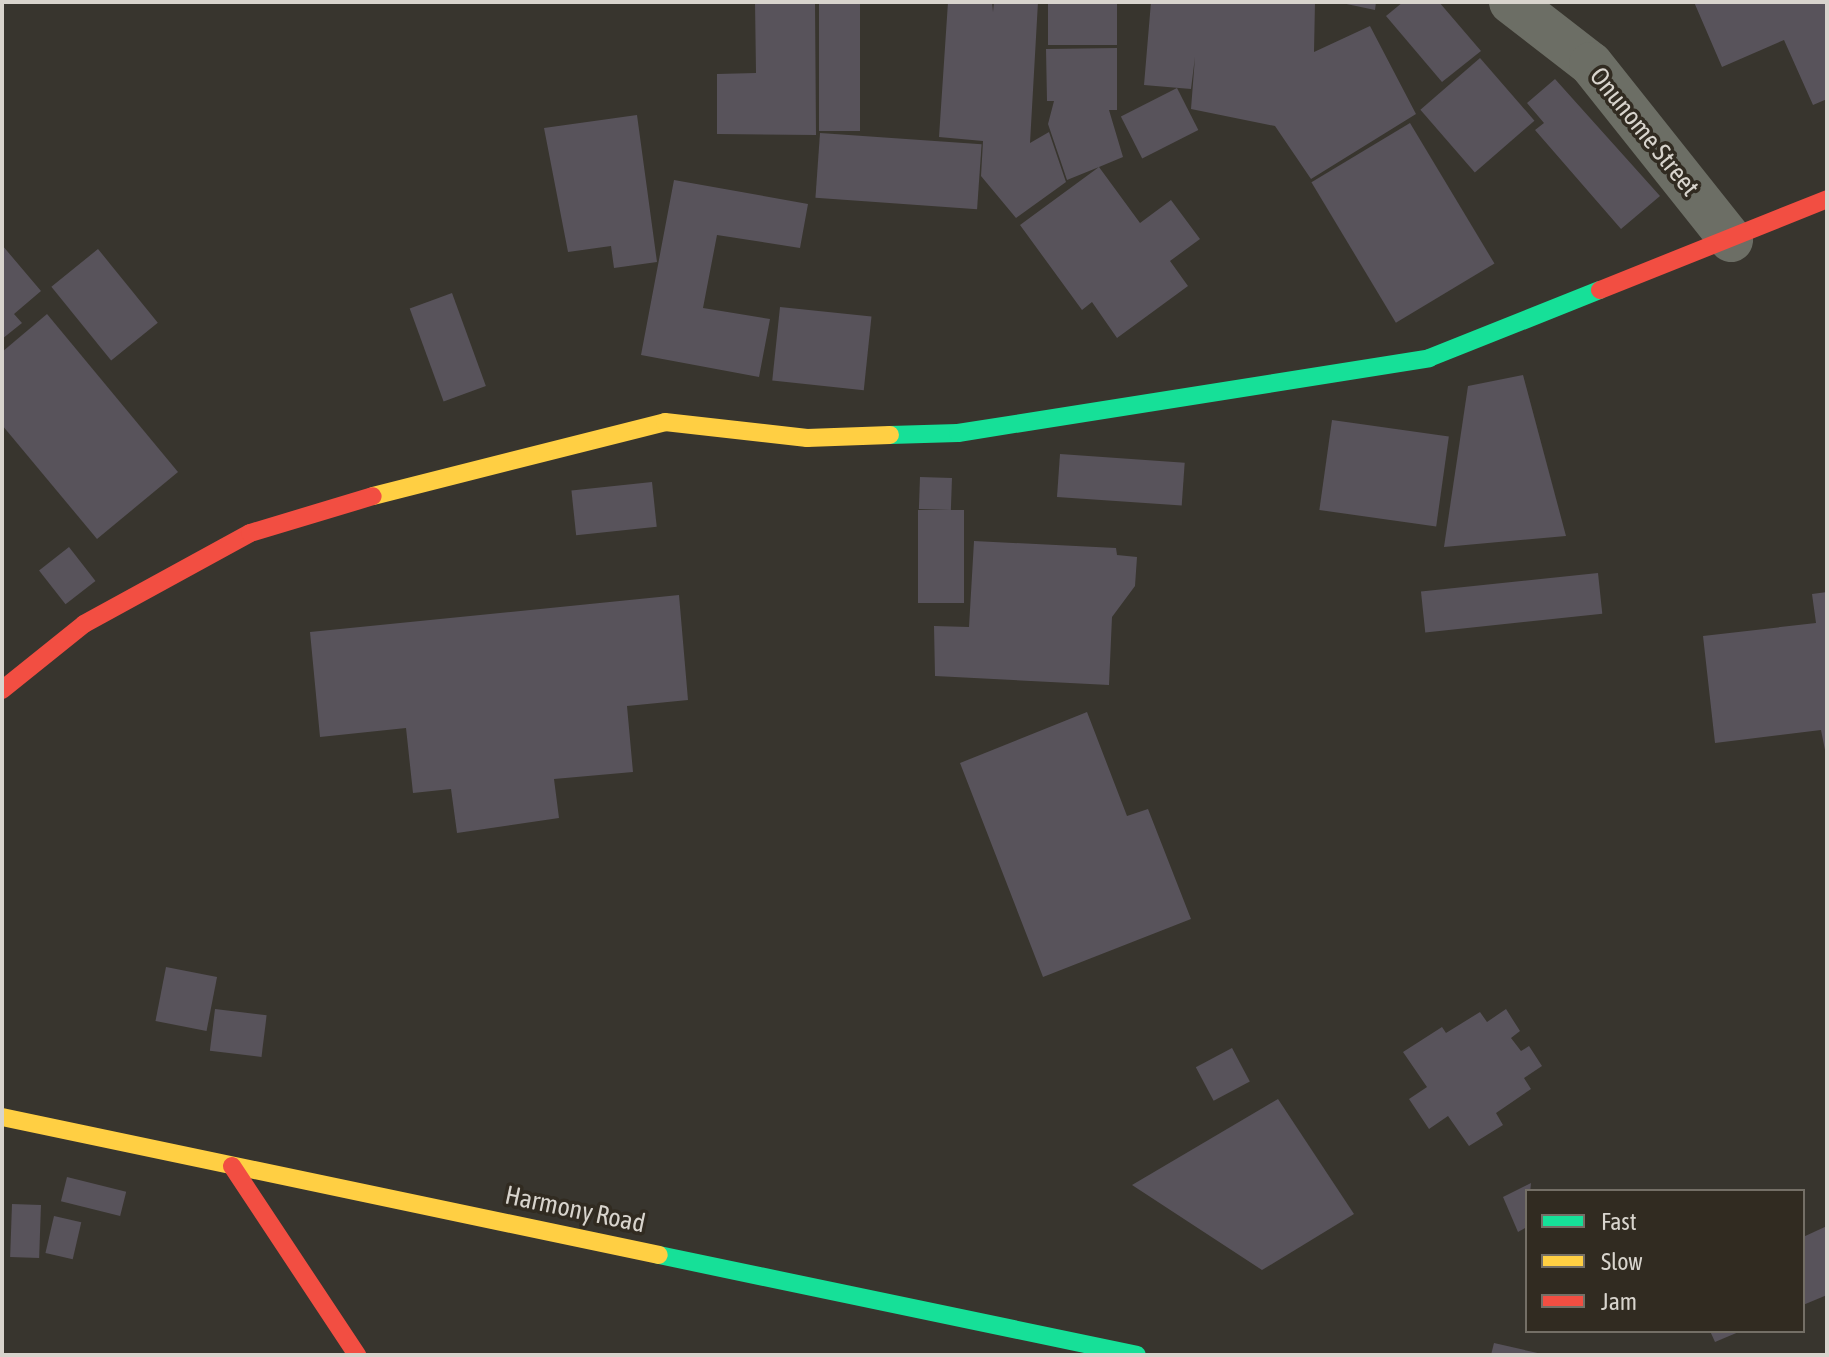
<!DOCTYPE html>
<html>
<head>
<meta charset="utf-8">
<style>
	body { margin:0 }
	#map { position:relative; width:1829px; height:1357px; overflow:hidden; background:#38352e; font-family:"Asap Condensed",sans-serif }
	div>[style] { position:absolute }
	.building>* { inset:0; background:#58535b; transform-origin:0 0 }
	.street>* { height:44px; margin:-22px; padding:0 22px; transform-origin:22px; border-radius:22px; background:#6c6e65 }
	.fast>* { height:18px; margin:-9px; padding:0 9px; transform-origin:9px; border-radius:9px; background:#16e098 }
	.slow>* { height:18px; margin:-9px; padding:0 9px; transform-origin:9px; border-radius:9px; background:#ffcf43 }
	.jam>* { height:18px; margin:-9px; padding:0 9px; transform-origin:9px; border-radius:9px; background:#f24e42 }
	span { translate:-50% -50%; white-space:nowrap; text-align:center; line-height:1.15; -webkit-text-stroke:7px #312b21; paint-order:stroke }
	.street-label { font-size:26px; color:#d8d4cd }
	.frame { position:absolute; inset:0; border:4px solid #d8d4cd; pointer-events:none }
	.legend { position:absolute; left:1525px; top:1189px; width:280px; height:144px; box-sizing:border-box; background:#312b21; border:2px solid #746f66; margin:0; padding:10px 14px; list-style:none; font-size:24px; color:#d8d4cd }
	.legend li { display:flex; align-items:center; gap:16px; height:40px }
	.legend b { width:40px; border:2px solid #746f66 }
</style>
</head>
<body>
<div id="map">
	<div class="building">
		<div style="clip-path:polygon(755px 2px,815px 2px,816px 135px,717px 134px,717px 74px,756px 73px)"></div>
		<div style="left:819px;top:2px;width:41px;height:129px"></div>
		<div style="clip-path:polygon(948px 2px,992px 2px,993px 12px,994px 2px,1038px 2px,1030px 143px,1049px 132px,1066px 182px,1016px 218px,981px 176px,983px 141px,939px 137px)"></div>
		<div style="left:1048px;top:2px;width:69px;height:43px"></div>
		<div style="clip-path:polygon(1151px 2px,1315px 2px,1314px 52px,1370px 26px,1416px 114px,1311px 179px,1275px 126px,1191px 109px,1195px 57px,1191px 89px,1144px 85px)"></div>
		<div style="clip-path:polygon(1337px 2px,1376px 2px,1375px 10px)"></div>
		<div style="clip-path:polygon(1403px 2px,1439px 2px,1481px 51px,1442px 82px,1386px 16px)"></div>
		<div style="clip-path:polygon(1694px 2px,1827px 2px,1827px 99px,1813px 105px,1784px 40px,1722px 67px)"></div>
		<div style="clip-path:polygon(1117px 48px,1117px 110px,1109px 110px,1123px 157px,1099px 167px,1140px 223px,1171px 200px,1200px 239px,1170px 261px,1188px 286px,1117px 338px,1092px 302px,1082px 310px,1020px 225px,1099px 167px,1067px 180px,1048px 124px,1054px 101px,1047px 101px,1046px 49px)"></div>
		<div style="left:1480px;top:58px;width:83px;height:79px;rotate:49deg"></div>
		<div style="clip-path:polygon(1555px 79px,1660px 196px,1621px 229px,1535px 130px,1544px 123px,1527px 103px)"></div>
		<div style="left:1177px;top:88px;width:47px;height:63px;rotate:63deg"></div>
		<div style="clip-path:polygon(637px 115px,657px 262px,614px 268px,611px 246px,568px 252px,544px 128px)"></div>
		<div style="left:1410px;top:123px;width:164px;height:115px;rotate:59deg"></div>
		<div style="left:820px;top:133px;width:162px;height:65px;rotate:4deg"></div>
		<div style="clip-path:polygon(674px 180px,808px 204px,800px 248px,717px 235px,703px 308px,770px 319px,759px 377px,641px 355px)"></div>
		<div style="clip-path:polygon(2px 245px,41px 291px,14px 314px,22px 323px,2px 339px)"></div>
		<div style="left:98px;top:249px;width:95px;height:60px;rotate:51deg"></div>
		<div style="left:452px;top:293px;width:99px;height:45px;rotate:70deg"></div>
		<div style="left:780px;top:307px;width:92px;height:74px;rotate:6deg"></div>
		<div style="clip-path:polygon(47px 314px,178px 472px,97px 539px,2px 425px,2px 352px)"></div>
		<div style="clip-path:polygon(1523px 375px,1566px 536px,1444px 547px,1468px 386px)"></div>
		<div style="left:1332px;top:420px;width:118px;height:91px;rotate:8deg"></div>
		<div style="left:1060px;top:454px;width:125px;height:43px;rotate:4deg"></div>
		<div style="left:920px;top:477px;width:32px;height:32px;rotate:2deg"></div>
		<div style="left:652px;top:482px;width:45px;height:81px;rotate:84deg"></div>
		<div style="left:918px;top:510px;width:46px;height:93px"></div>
		<div style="clip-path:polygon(974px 541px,1116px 548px,1117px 555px,1137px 557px,1135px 586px,1112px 617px,1109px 685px,935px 676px,934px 626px,969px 627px)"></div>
		<div style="left:69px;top:547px;width:43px;height:38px;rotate:52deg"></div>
		<div style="left:1598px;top:573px;width:41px;height:178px;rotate:84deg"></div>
		<div style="clip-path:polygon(1827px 592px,1827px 760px,1821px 730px,1715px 743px,1703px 636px,1816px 623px,1812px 594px)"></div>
		<div style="clip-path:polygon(679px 595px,688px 700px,627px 706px,633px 772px,554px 779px,559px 818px,457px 833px,451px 789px,413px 793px,406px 728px,320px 737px,310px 632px)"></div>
		<div style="clip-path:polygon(1087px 712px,1127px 816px,1148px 809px,1191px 919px,1043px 977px,960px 763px)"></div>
		<div style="left:166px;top:967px;width:52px;height:55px;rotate:11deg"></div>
		<div style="left:215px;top:1009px;width:52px;height:42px;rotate:7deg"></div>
		<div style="clip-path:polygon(1506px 1009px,1520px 1031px,1511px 1038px,1521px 1051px,1529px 1046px,1542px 1066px,1524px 1078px,1531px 1089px,1496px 1113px,1503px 1125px,1469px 1146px,1448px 1116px,1429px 1129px,1409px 1099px,1427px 1087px,1403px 1052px,1442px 1027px,1446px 1033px,1480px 1012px,1487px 1022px)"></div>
		<div style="left:1232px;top:1048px;width:38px;height:41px;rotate:62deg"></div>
		<div style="clip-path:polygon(1278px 1099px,1354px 1214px,1262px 1270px,1132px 1185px)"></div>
		<div style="left:67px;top:1177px;width:61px;height:25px;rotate:14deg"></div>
		<div style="clip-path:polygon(1531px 1183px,1527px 1227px,1518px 1232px,1503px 1197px)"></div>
		<div style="left:12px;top:1204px;width:29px;height:53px;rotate:2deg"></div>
		<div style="left:54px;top:1216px;width:28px;height:38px;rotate:13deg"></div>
		<div style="clip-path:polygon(1827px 1226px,1827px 1295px,1803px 1305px,1803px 1237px)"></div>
		<div style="clip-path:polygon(1710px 1331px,1741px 1331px,1715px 1342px)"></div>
		<div style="clip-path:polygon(1494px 1343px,1542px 1354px,1542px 1355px,1491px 1355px)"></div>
	</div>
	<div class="street">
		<div style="left:1511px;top:2px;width:101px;rotate:37.8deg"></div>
		<div style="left:1591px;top:64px;width:225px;rotate:51.5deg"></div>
	</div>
	<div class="fast">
		<div style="left:890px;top:435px;width:68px;rotate:-1.7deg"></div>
		<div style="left:958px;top:433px;width:477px;rotate:-9deg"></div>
		<div style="left:1429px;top:358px;width:184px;rotate:-21.7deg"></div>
		<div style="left:659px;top:1255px;width:488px;rotate:11.8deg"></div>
	</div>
	<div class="slow">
		<div style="left:373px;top:496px;width:301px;rotate:-14.2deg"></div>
		<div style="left:665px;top:422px;width:143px;rotate:6.4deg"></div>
		<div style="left:807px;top:438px;width:83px;rotate:-2.1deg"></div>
		<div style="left:2px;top:1117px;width:671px;rotate:11.86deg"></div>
	</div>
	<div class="jam">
		<div style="left:1600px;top:290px;width:245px;rotate:-21.8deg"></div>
		<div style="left:2px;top:690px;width:105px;rotate:-38.8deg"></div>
		<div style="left:84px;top:624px;width:189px;rotate:-28.7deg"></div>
		<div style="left:250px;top:533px;width:128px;rotate:-16.7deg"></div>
		<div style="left:232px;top:1166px;width:227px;rotate:56.5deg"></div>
	</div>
	<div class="street-label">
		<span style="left:1644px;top:132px;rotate:51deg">Onunome Street</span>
		<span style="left:575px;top:1210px;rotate:12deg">Harmony Road</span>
	</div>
	<div class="frame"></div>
	<ul class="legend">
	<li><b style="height:10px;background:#16e098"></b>Fast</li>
	<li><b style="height:10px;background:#ffcf43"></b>Slow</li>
	<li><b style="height:10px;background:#f24e42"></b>Jam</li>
	</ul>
</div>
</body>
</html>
